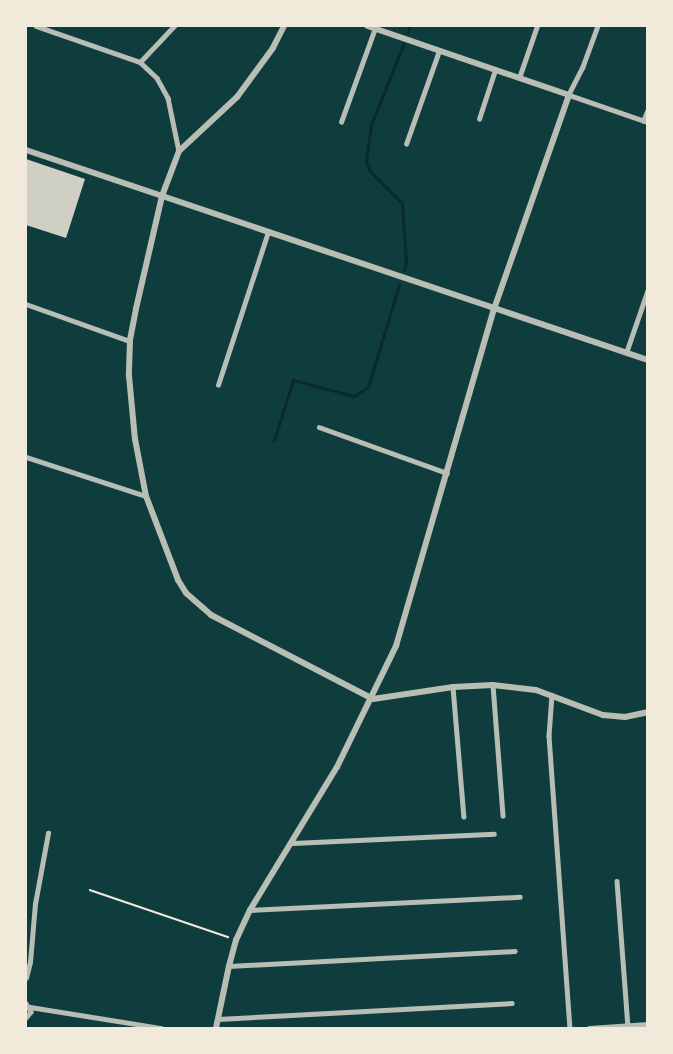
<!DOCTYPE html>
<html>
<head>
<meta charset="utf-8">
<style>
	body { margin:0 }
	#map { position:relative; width:673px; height:1054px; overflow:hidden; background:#0f3d3e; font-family:"Space Grotesk",sans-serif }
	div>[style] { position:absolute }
	.stream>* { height:3px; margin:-1.5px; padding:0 1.5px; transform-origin:1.5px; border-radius:1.5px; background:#0a2a2b }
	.building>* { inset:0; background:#cfcfc3 }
	.path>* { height:1.5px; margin:-0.75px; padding:0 0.75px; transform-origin:0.75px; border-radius:0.75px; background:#f1e9da }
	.minor>* { height:4.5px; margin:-2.25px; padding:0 2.25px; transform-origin:2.25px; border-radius:2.25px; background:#b8beb3 }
	.tertiary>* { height:6px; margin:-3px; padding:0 3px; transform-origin:3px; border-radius:3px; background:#b8beb3 }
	span { translate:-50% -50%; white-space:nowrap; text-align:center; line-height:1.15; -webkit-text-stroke:4.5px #f1e9da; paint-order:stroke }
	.frame { position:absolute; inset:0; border:27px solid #f1e9da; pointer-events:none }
</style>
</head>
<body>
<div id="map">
	<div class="stream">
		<div style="left:408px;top:32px;width:6px;rotate:-72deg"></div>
		<div style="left:404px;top:270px;width:9px;rotate:-77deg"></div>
		<div style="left:406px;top:261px;width:58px;rotate:-93.9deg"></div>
		<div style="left:402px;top:203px;width:45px;rotate:-135deg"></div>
		<div style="left:370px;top:171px;width:11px;rotate:-112deg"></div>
		<div style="left:366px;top:161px;width:36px;rotate:-82deg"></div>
		<div style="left:371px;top:125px;width:88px;rotate:-68.1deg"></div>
		<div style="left:274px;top:440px;width:63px;rotate:-72.4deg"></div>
		<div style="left:293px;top:380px;width:63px;rotate:14.7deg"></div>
		<div style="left:354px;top:396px;width:17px;rotate:-33deg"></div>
		<div style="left:368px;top:387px;width:107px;rotate:-73.1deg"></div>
	</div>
	<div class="building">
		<div style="clip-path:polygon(26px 159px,85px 179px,66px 238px,26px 225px)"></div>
	</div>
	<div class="path">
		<div style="left:90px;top:890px;width:146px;rotate:18.8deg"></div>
	</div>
	<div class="minor">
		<div style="left:36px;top:26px;width:110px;rotate:19.1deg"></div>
		<div style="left:140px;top:62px;width:23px;rotate:43deg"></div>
		<div style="left:157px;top:78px;width:23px;rotate:61deg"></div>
		<div style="left:168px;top:98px;width:54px;rotate:78.3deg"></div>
		<div style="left:598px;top:26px;width:44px;rotate:110.1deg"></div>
		<div style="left:583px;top:67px;width:31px;rotate:117deg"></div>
		<div style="left:569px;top:95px;width:83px;rotate:18.9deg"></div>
		<div style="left:140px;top:62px;width:50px;rotate:-46.6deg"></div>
		<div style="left:519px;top:78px;width:55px;rotate:-70.9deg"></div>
		<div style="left:479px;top:119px;width:52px;rotate:-71.9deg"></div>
		<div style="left:643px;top:121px;width:13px;rotate:-67deg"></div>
		<div style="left:341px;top:122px;width:100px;rotate:-70.1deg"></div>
		<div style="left:406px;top:144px;width:99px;rotate:-70.5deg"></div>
		<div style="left:26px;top:304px;width:110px;rotate:19.6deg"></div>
		<div style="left:626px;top:353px;width:68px;rotate:-71deg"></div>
		<div style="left:218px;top:385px;width:161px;rotate:-71.9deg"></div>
		<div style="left:319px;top:427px;width:136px;rotate:19.8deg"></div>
		<div style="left:26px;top:457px;width:126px;rotate:18deg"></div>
		<div style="left:493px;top:685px;width:131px;rotate:85.6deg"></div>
		<div style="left:453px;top:687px;width:130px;rotate:85.2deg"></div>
		<div style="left:552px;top:695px;width:41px;rotate:94.2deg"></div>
		<div style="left:549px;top:736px;width:293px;rotate:85.9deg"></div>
		<div style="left:293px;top:843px;width:201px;rotate:-2.6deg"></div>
		<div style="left:617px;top:881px;width:147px;rotate:85.7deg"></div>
		<div style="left:250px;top:910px;width:270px;rotate:-2.8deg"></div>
		<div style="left:229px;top:966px;width:286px;rotate:-3deg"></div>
		<div style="left:26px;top:978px;width:16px;rotate:-76deg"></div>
		<div style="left:30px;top:962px;width:58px;rotate:-85.1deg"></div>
		<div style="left:35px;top:904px;width:72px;rotate:-79.6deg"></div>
		<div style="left:26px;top:1003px;width:10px;rotate:61deg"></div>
		<div style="left:31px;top:1012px;width:8px;rotate:130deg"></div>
		<div style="left:30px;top:1007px;width:133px;rotate:9.1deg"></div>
		<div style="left:218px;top:1019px;width:294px;rotate:-3.1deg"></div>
		<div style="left:589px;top:1028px;width:59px;rotate:-3.9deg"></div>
	</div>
	<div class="tertiary">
		<div style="left:284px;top:26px;width:25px;rotate:117deg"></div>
		<div style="left:273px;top:48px;width:61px;rotate:126.3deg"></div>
		<div style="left:237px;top:97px;width:79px;rotate:137deg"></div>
		<div style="left:179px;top:151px;width:48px;rotate:110.7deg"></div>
		<div style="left:162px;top:196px;width:116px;rotate:103deg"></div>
		<div style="left:136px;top:309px;width:33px;rotate:101deg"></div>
		<div style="left:130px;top:341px;width:35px;rotate:92deg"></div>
		<div style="left:129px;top:376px;width:63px;rotate:84.6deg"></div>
		<div style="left:135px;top:439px;width:58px;rotate:79.1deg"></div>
		<div style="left:146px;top:496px;width:90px;rotate:69.1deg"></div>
		<div style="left:178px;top:580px;width:15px;rotate:58deg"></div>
		<div style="left:186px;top:593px;width:33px;rotate:41deg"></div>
		<div style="left:211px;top:615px;width:182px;rotate:27.4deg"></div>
		<div style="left:373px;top:699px;width:81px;rotate:-8.5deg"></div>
		<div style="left:453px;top:687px;width:40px;rotate:-2.9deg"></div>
		<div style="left:493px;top:685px;width:43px;rotate:6.6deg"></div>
		<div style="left:536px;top:690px;width:72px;rotate:20.5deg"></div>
		<div style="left:603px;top:715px;width:22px;rotate:5deg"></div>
		<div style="left:625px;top:717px;width:24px;rotate:-12deg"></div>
		<div style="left:26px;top:150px;width:656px;rotate:18.66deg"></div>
		<div style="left:216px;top:1028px;width:63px;rotate:-78.2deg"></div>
		<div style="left:229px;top:966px;width:27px;rotate:-75deg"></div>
		<div style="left:236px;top:940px;width:33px;rotate:-65deg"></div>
		<div style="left:250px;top:910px;width:167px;rotate:-58.7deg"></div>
		<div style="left:337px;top:767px;width:135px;rotate:-64deg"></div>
		<div style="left:396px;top:646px;width:351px;rotate:-73.8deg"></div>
		<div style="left:494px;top:309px;width:227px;rotate:-70.7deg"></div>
		<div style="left:569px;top:95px;width:213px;rotate:-161.1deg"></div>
	</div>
	<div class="frame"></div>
</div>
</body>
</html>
